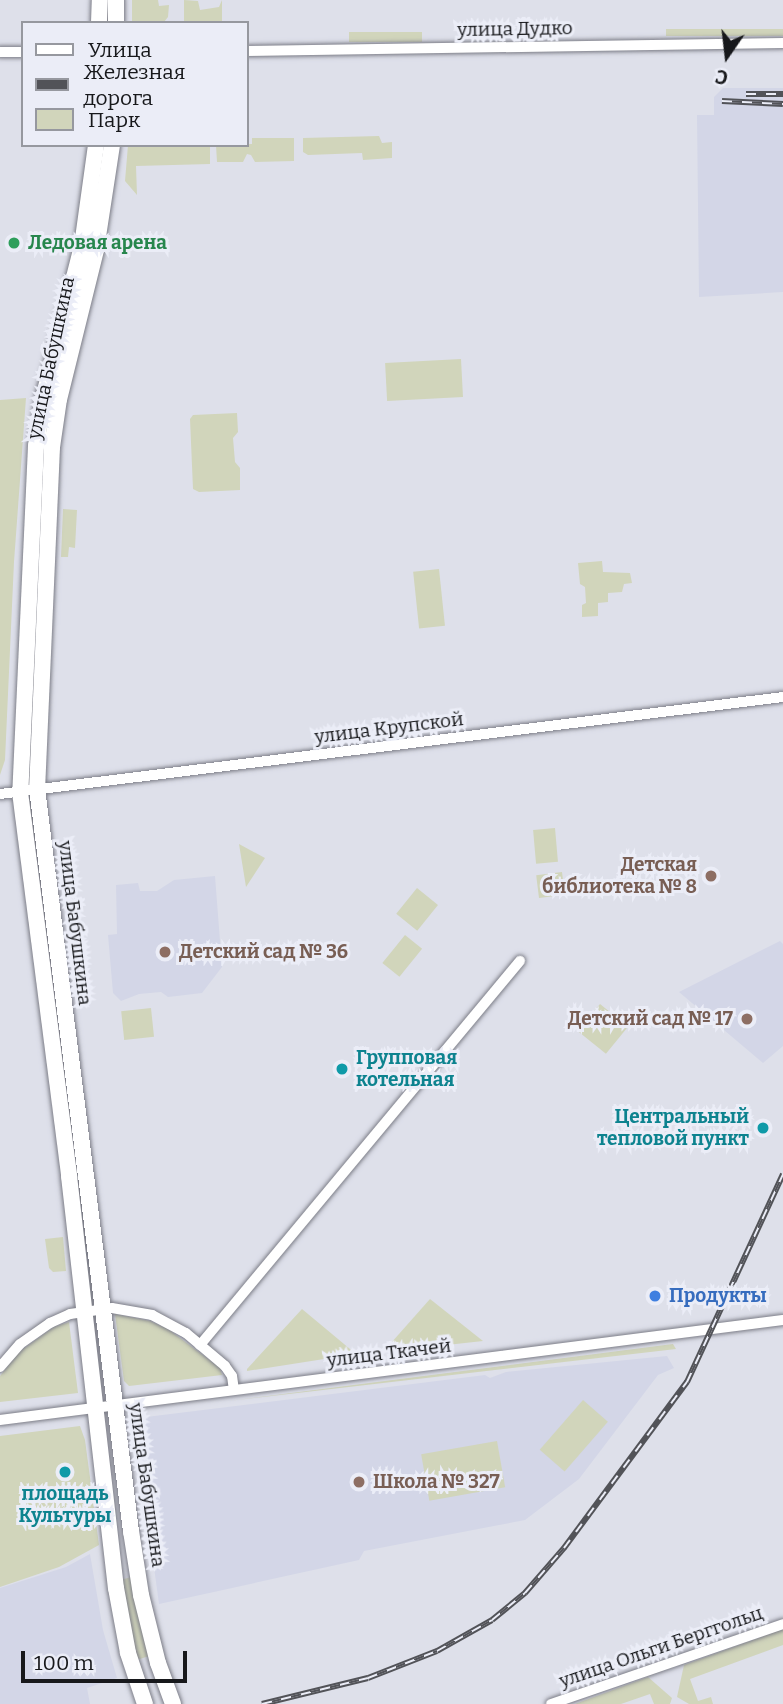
<!DOCTYPE html>
<html>
<head>
<meta charset="utf-8">
<style>
	body { margin:0 }
	#map { position:relative; width:783px; height:1704px; overflow:hidden; background:#dee0ea; font-family:Bitter,serif }
	div>[style] { position:absolute }
	.built>* { inset:0; background:#d3d6e7 }
	.green>* { inset:0; background:#d1d5bb; transform-origin:0 0 }
	.roads { filter:drop-shadow(0 0 2px #7c7d87) drop-shadow(0 0 2px #7c7d87) }
	.street>* { height:10px; margin:-5px; padding:0 5px; transform-origin:5px; border-radius:5px; background:#fff }
	.secondary>* { height:16px; margin:-8px; padding:0 8px; transform-origin:8px; border-radius:8px; background:#fff }
	.rail>* { height:6px; margin-top:-3px; transform-origin:0; background:repeating-linear-gradient(90deg,#ebedf7 0 10px,#525358 0 20px); box-sizing:border-box; border-block:2px solid #525358 }
	.dots>* { width:19px; height:19px; translate:-50% -50%; box-sizing:border-box; border:4px solid #ebedf7; border-radius:50% }
	span { translate:-50% -50%; white-space:nowrap; text-align:center; line-height:1.15; -webkit-text-stroke:6px #ebedf7; paint-order:stroke }
	.street-label { font-size:19px; color:#17181b }
	.leisure-label { font-size:19px; color:#27864d; font-weight:700 }
	.left { translate:0 -50%; text-align:left }
	.education-label { font-size:19px; color:#785e54; font-weight:700 }
	.right { translate:-100% -50%; text-align:right }
	.culture-label { font-size:19px; color:#0d838f; font-weight:700 }
	.shop-label { font-size:19px; color:#366cbe; font-weight:700 }
	.legend { position:absolute; left:21px; top:21px; width:228px; height:126px; box-sizing:border-box; background:#ebedf7; border:2px solid #96989f; margin:0; padding:9px 12px; list-style:none; font-size:21px; color:#17181b }
	.legend li { display:flex; align-items:center; gap:14px; height:35px }
	.legend b { width:35px; border:2px solid #96989f }
	.north { position:absolute; left:692px; top:21px; width:70px; height:70px; -webkit-text-stroke:5px #ebedf7; paint-order:stroke; rotate:194deg; font-size:19px; font-weight:700; line-height:28px; text-align:center; color:#17181b }
	.north::after { content:''; display:block; margin:auto; width:24px; height:32px; background:#17181b; clip-path:polygon(50% 0,100% 100%,50% 72%,0 100%) }
	.scale { position:absolute; left:21px; top:1651px; width:166px; height:32px; box-sizing:border-box; border:4px solid #17181b; border-top:0; padding-left:9px; font-size:21px; line-height:24px; white-space:nowrap; color:#17181b; -webkit-text-stroke:5px #ebedf7; paint-order:stroke }
</style>
</head>
<body>
<div id="map">
	<div class="built">
		<div style="clip-path:polygon(723px 88px,783px 88px,783px 292px,699px 297px,697px 115px,714px 115px,714px 97px)"></div>
		<div style="clip-path:polygon(215px 876px,222px 967px,202px 993px,168px 997px,161px 992px,139px 994px,121px 1001px,113px 993px,108px 935px,117px 934px,116px 885px,138px 883px,140px 891px,157px 891px,174px 880px)"></div>
		<div style="clip-path:polygon(780px 941px,783px 944px,783px 1046px,763px 1063px,679px 992px)"></div>
		<div style="clip-path:polygon(667px 1356px,674px 1368px,658px 1375px,579px 1479px,525px 1520px,364px 1551px,359px 1560px,159px 1604px,134px 1421px,138px 1418px,485px 1375px,490px 1378px,506px 1372px)"></div>
		<div style="clip-path:polygon(90px 1554px,103px 1630px,117px 1678px,87px 1688px,90px 1704px,0 1704px,0 1588px,66px 1567px)"></div>
	</div>
	<div class="green">
		<div style="clip-path:polygon(132px 0,158px 0,159px 6px,169px 5px,168px 17px,164px 22px,132px 22px)"></div>
		<div style="clip-path:polygon(184px 0,198px 1px,200px 10px,219px 7px,222px 0,222px 21px,184px 21px)"></div>
		<div style="left:783px;top:29px;width:7px;height:117px;rotate:90deg"></div>
		<div style="left:349px;top:32px;width:73px;height:10px"></div>
		<div style="clip-path:polygon(379px 136px,382px 143px,392px 142px,392px 158px,363px 160px,362px 153px,308px 155px,303px 152px,303px 138px)"></div>
		<div style="clip-path:polygon(252px 138px,294px 138px,294px 161px,255px 162px,251px 155px,247px 154px,243px 162px,217px 162px,216px 145px,252px 144px)"></div>
		<div style="clip-path:polygon(128px 145px,210px 145px,210px 164px,136px 166px,137px 195px,125px 181px)"></div>
		<div style="left:461px;top:359px;width:38px;height:76px;rotate:87deg"></div>
		<div style="clip-path:polygon(26px 398px,14px 562px,5px 760px,0 775px,0 400px)"></div>
		<div style="clip-path:polygon(237px 413px,238px 432px,233px 438px,235px 462px,240px 468px,240px 490px,199px 492px,193px 489px,190px 419px,193px 415px)"></div>
		<div style="clip-path:polygon(63px 509px,77px 510px,75px 548px,69px 547px,68px 557px,61px 557px)"></div>
		<div style="clip-path:polygon(602px 561px,603px 572px,630px 573px,632px 583px,624px 584px,622px 592px,608px 593px,608px 602px,598px 603px,598px 616px,582px 617px,582px 605px,586px 603px,585px 587px,580px 584px,578px 563px)"></div>
		<div style="left:439px;top:569px;width:57px;height:26px;rotate:84deg"></div>
		<div style="left:555px;top:828px;width:34px;height:22px;rotate:85deg"></div>
		<div style="clip-path:polygon(239px 844px,265px 858px,246px 887px)"></div>
		<div style="left:562px;top:872px;width:23px;height:26px;rotate:83deg"></div>
		<div style="left:417px;top:888px;width:27px;height:33px;rotate:39deg"></div>
		<div style="left:405px;top:935px;width:22px;height:36px;rotate:39deg"></div>
		<div style="left:600px;top:1004px;width:36px;height:35px;rotate:39deg"></div>
		<div style="left:151px;top:1008px;width:29px;height:30px;rotate:84deg"></div>
		<div style="clip-path:polygon(63px 1237px,66px 1271px,53px 1272px,49px 1268px,45px 1239px)"></div>
		<div style="clip-path:polygon(430px 1299px,483px 1341px,383px 1352px)"></div>
		<div style="clip-path:polygon(302px 1309px,356px 1354px,247px 1371px,247px 1369px)"></div>
		<div style="clip-path:polygon(115px 1314px,150px 1321px,168px 1329px,220px 1368px,222px 1375px,129px 1386px,124px 1381px)"></div>
		<div style="clip-path:polygon(69px 1322px,78px 1393px,0 1402px,0 1376px,19px 1352px,54px 1327px)"></div>
		<div style="clip-path:polygon(673px 1344px,676px 1349px,228px 1401px)"></div>
		<div style="left:583px;top:1400px;width:33px;height:66px;rotate:41deg"></div>
		<div style="clip-path:polygon(80px 1426px,85px 1440px,99px 1545px,59px 1567px,0 1587px,0 1436px)"></div>
		<div style="left:497px;top:1441px;width:47px;height:77px;rotate:80deg"></div>
		<div style="clip-path:polygon(131px 1577px,149px 1656px,140px 1659px,136px 1657px,121px 1580px)"></div>
		<div style="clip-path:polygon(783px 1629px,783px 1645px,690px 1679px,698px 1701px,711px 1697px,713px 1704px,689px 1704px,677px 1697px,684px 1665px)"></div>
		<div style="clip-path:polygon(648px 1677px,672px 1698px,670px 1704px,654px 1704px,650px 1694px,621px 1704px,575px 1704px)"></div>
	</div>
	<div class="roads">
		<div class="street">
			<div style="left:247px;top:51px;width:536px;rotate:-0.86deg"></div>
			<div style="left:0;top:52px;width:23px"></div>
			<div style="left:0;top:794px;width:789px;rotate:-7.06deg"></div>
			<div style="left:200px;top:1345px;width:500px;rotate:-50.2deg"></div>
			<div style="left:0;top:1367px;width:30px;rotate:-49deg"></div>
			<div style="left:20px;top:1344px;width:37px;rotate:-35deg"></div>
			<div style="left:50px;top:1323px;width:22px;rotate:-24deg"></div>
			<div style="left:70px;top:1314px;width:42px;rotate:-8.1deg"></div>
			<div style="left:112px;top:1308px;width:41px;rotate:9.9deg"></div>
			<div style="left:152px;top:1315px;width:38px;rotate:28deg"></div>
			<div style="left:186px;top:1333px;width:51px;rotate:40.2deg"></div>
			<div style="left:225px;top:1366px;width:12px;rotate:55deg"></div>
			<div style="left:232px;top:1376px;width:14px;rotate:82deg"></div>
			<div style="left:0;top:1420px;width:789px;rotate:-7.28deg"></div>
			<div style="left:551px;top:1704px;width:245px;rotate:-19deg"></div>
		</div>
		<div class="secondary">
			<div style="left:99px;top:23px;width:23px;rotate:-88deg"></div>
			<div style="left:116px;top:23px;width:23px;rotate:-90deg"></div>
			<div style="left:96px;top:145px;width:102px;rotate:97.9deg"></div>
			<div style="left:82px;top:246px;width:154px;rotate:104.3deg"></div>
			<div style="left:44px;top:395px;width:52px;rotate:98.9deg"></div>
			<div style="left:36px;top:446px;width:346px;rotate:92.6deg"></div>
			<div style="left:20px;top:792px;width:387px;rotate:82.7deg"></div>
			<div style="left:69px;top:1176px;width:415px;rotate:83.5deg"></div>
			<div style="left:116px;top:1588px;width:66px;rotate:79.5deg"></div>
			<div style="left:128px;top:1653px;width:54px;rotate:71.6deg"></div>
			<div style="left:112px;top:145px;width:106px;rotate:98.7deg"></div>
			<div style="left:96px;top:250px;width:154px;rotate:103.9deg"></div>
			<div style="left:59px;top:399px;width:49px;rotate:98.3deg"></div>
			<div style="left:52px;top:447px;width:342px;rotate:92.5deg"></div>
			<div style="left:37px;top:789px;width:748px;rotate:82.78deg"></div>
			<div style="left:131px;top:1531px;width:65px;rotate:81.1deg"></div>
			<div style="left:141px;top:1595px;width:70px;rotate:76deg"></div>
			<div style="left:158px;top:1663px;width:44px;rotate:69.9deg"></div>
		</div>
	</div>
	<div class="rail">
		<div style="left:746px;top:94px;width:37px"></div>
		<div style="left:722px;top:101px;width:61px;rotate:2.8deg"></div>
		<div style="left:262px;top:1704px;width:109px;rotate:-13.8deg"></div>
		<div style="left:368px;top:1678px;width:74px;rotate:-21.4deg"></div>
		<div style="left:437px;top:1651px;width:63px;rotate:-29.4deg"></div>
		<div style="left:492px;top:1620px;width:43px;rotate:-39.3deg"></div>
		<div style="left:525px;top:1593px;width:60px;rotate:-49.1deg"></div>
		<div style="left:564px;top:1548px;width:207px;rotate:-53.5deg"></div>
		<div style="left:687px;top:1382px;width:229px;rotate:-65.2deg"></div>
	</div>
	<div class="dots">
		<div style="left:14px;top:243px;background:#2e9e5b"></div>
		<div style="left:711px;top:876px;background:#8d6e63"></div>
		<div style="left:165px;top:952px;background:#8d6e63"></div>
		<div style="left:747px;top:1019px;background:#8d6e63"></div>
		<div style="left:342px;top:1069px;background:#0f9aa8"></div>
		<div style="left:763px;top:1128px;background:#0f9aa8"></div>
		<div style="left:655px;top:1296px;background:#3f7fe0"></div>
		<div style="left:65px;top:1472px;background:#0f9aa8"></div>
		<div style="left:359px;top:1482px;background:#8d6e63"></div>
	</div>
	<div class="street-label">
		<span style="left:515px;top:29px;rotate:-1deg">улица Дудко</span>
		<span style="left:51px;top:358px;rotate:-78deg">улица Бабушкина</span>
		<span style="left:389px;top:728px;rotate:-7deg">улица Крупской</span>
		<span style="left:75px;top:923px;rotate:83deg">улица Бабушкина</span>
		<span style="left:389px;top:1353px;rotate:-7deg">улица Ткачей</span>
		<span style="left:147px;top:1485px;rotate:82deg">улица Бабушкина</span>
		<span style="left:661px;top:1647px;rotate:-19deg">улица Ольги Берггольц</span>
	</div>
	<div class="leisure-label">
		<span class="left" style="left:28px;top:243px">Ледовая арена</span>
	</div>
	<div class="education-label">
		<span class="right" style="left:697px;top:876px">Детская<br>библиотека № 8</span>
		<span class="left" style="left:179px;top:952px">Детский сад № 36</span>
		<span class="right" style="left:733px;top:1019px">Детский сад № 17</span>
		<span class="left" style="left:373px;top:1482px">Школа № 327</span>
	</div>
	<div class="culture-label">
		<span class="left" style="left:356px;top:1069px">Групповая<br>котельная</span>
		<span class="right" style="left:749px;top:1128px">Центральный<br>тепловой пункт</span>
		<span style="left:65px;top:1505px">площадь<br>Культуры</span>
	</div>
	<div class="shop-label">
		<span class="left" style="left:669px;top:1296px">Продукты</span>
	</div>
	<ul class="legend">
	<li><b style="height:9px;background:#fff"></b>Улица</li>
	<li><b style="height:9px;background:#525358"></b>Железная дорога</li>
	<li><b style="height:19px;background:#d1d5bb"></b>Парк</li>
	</ul>
	<div class="north">С</div>
	<div class="scale">100 m</div>
</div>
</body>
</html>
